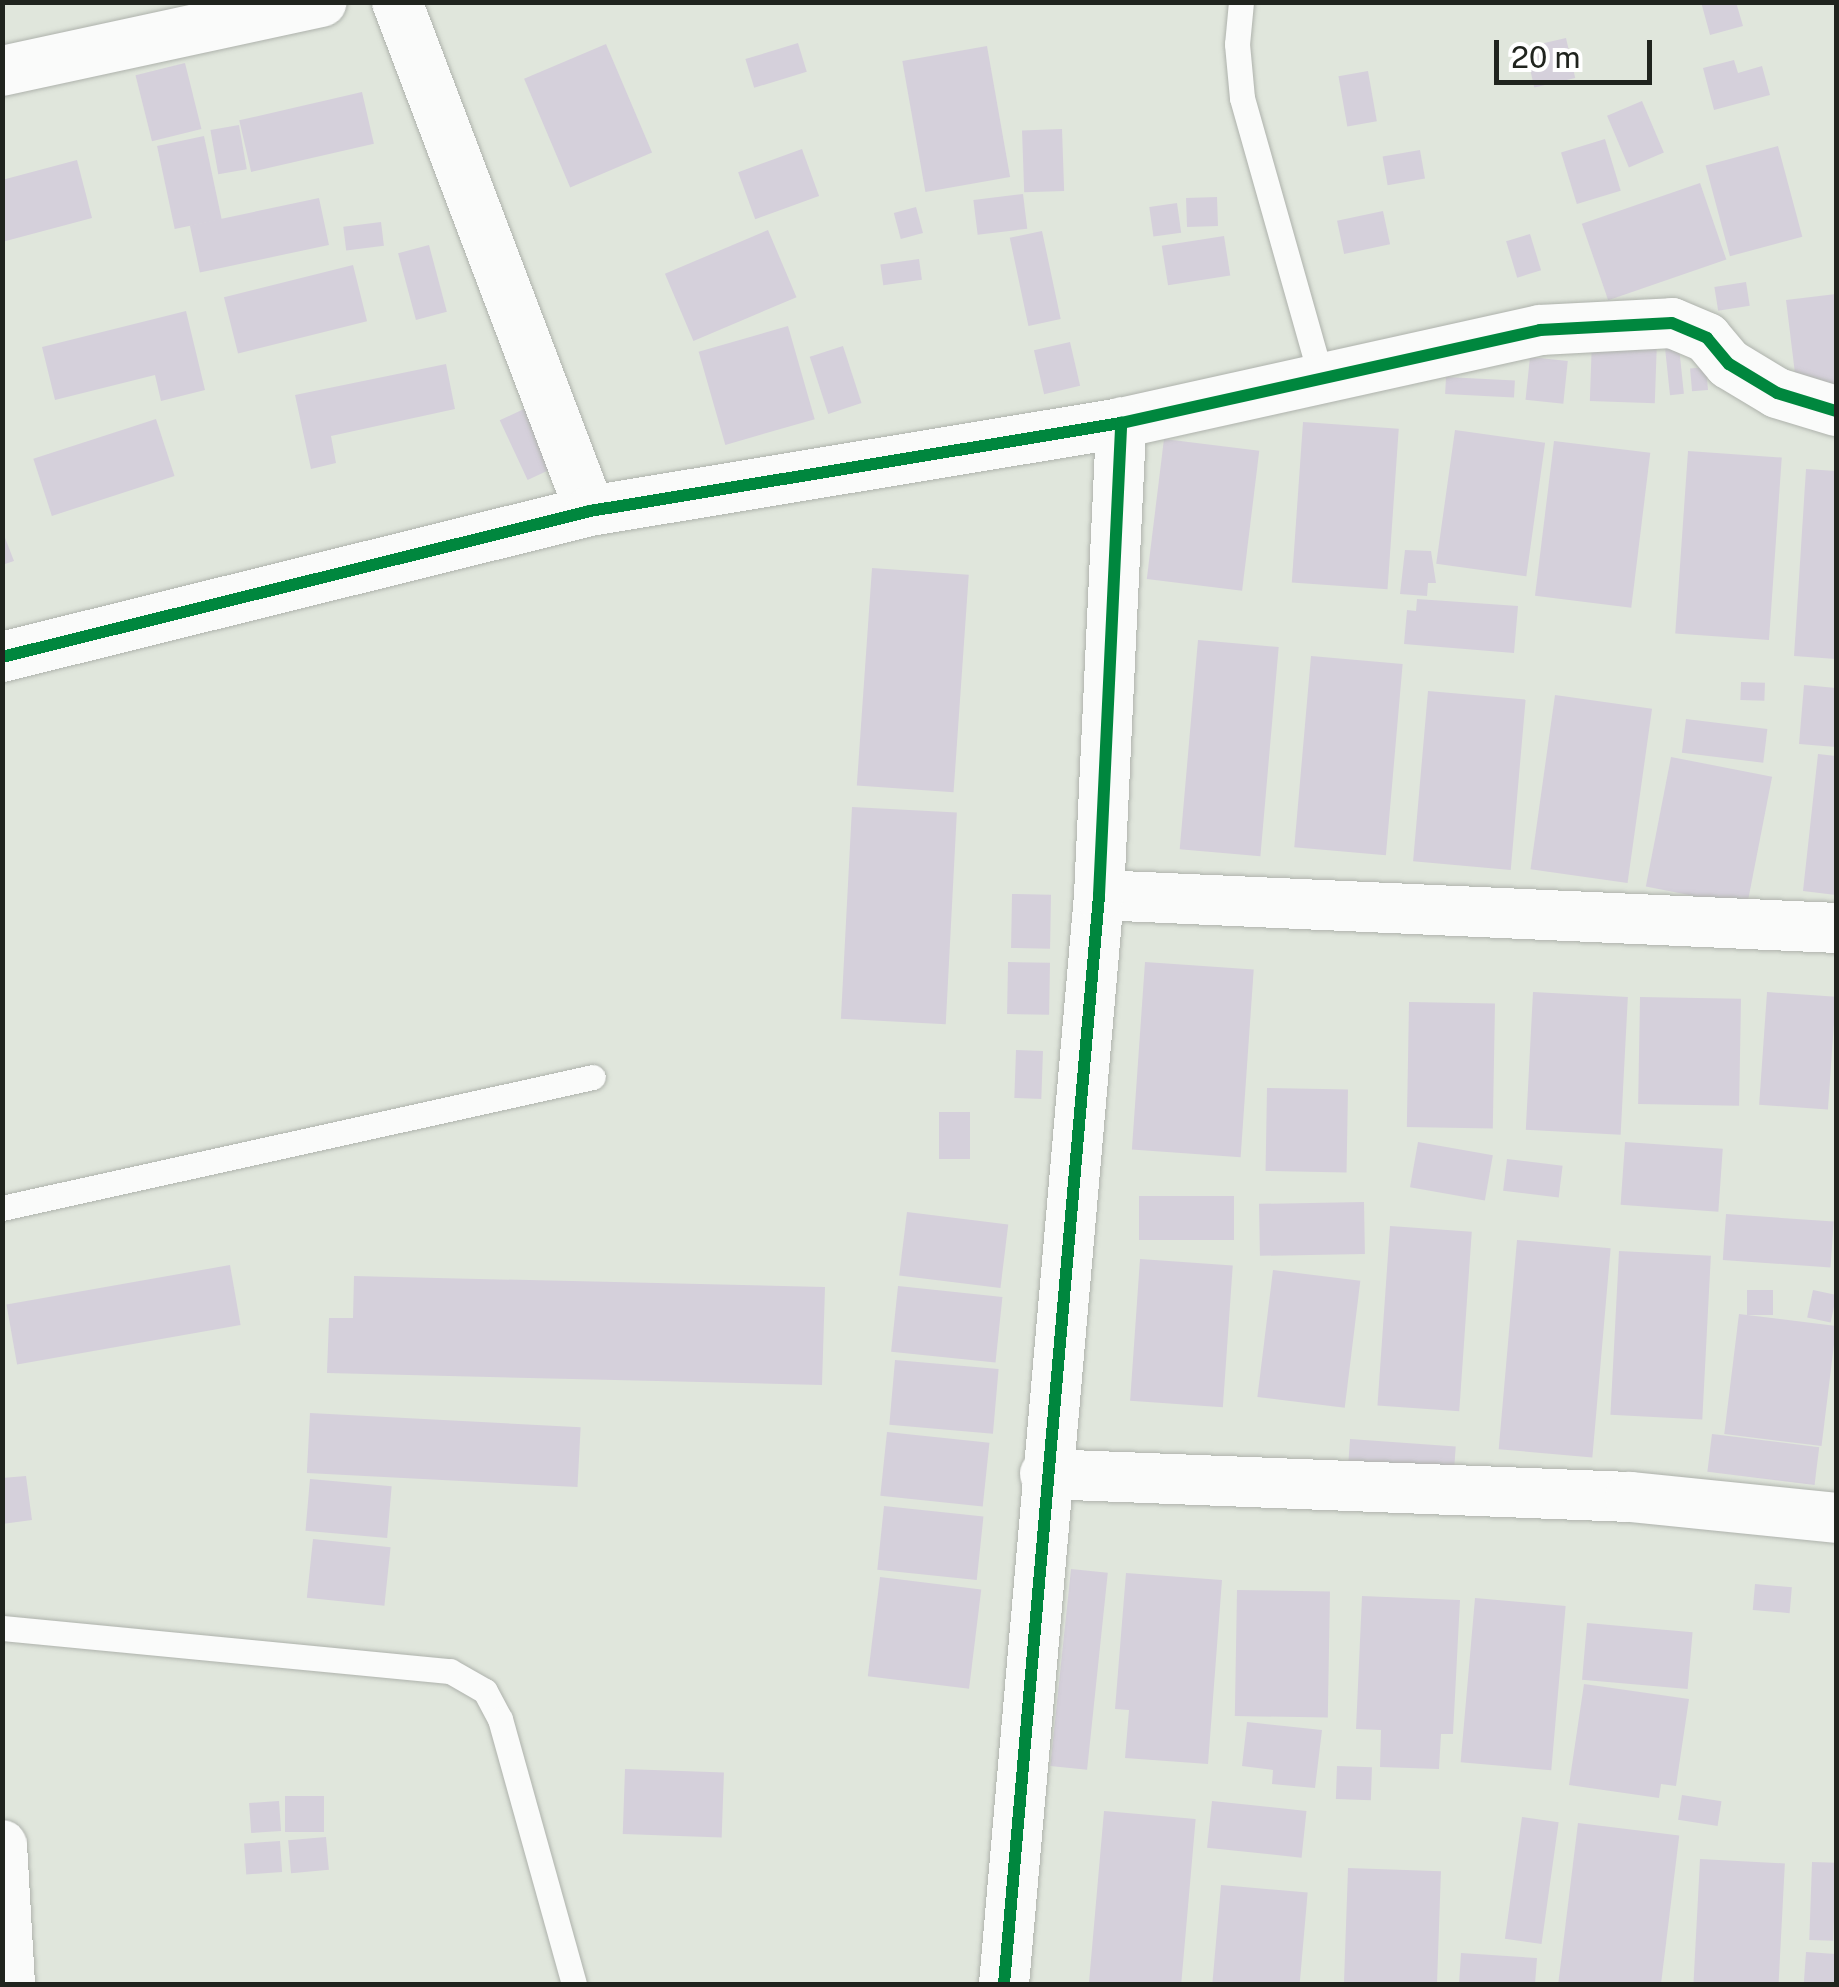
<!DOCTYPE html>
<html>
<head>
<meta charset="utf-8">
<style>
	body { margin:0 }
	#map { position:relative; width:1839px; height:1987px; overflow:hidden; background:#e0e6dc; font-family:"Public Sans",sans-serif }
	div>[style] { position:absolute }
	.building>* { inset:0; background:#d5d0db; transform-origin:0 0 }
	.roads { filter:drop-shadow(0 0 2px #aeb2ac) drop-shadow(0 0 2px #aeb2ac) }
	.service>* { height:25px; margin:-12.5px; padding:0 12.5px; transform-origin:12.5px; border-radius:12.5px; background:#fafbfa }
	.minor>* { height:50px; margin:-25px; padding:0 25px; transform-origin:25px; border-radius:25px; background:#fafbfa }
	.cycleway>* { height:12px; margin:-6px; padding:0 6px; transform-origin:6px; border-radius:6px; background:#00873e }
	span { translate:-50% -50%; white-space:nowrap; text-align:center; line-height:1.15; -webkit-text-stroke:9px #fff; paint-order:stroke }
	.frame { position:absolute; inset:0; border:5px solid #20241e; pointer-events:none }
	.scale { position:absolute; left:1494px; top:40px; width:158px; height:45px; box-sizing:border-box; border:5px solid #20241e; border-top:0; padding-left:12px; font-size:30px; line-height:35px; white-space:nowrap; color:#20241e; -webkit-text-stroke:8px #fff; paint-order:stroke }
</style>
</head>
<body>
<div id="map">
	<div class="building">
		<div style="clip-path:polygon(1701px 2px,1736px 2px,1743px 26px,1710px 35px)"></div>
		<div style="left:1566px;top:38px;width:41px;height:42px;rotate:77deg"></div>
		<div style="left:798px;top:43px;width:30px;height:55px;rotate:73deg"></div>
		<div style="left:606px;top:44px;width:118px;height:89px;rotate:67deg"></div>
		<div style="left:987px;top:46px;width:133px;height:86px;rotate:80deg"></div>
		<div style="clip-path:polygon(1734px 60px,1738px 73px,1762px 66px,1770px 95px,1714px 110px,1703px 68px)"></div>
		<div style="left:185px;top:63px;width:68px;height:51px;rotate:76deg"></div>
		<div style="left:1368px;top:71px;width:51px;height:30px;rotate:80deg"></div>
		<div style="left:362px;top:92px;width:53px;height:126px;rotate:77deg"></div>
		<div style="left:1642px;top:101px;width:56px;height:38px;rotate:67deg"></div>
		<div style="left:239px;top:125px;width:45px;height:29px;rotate:80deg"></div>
		<div style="left:1062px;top:129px;width:62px;height:40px;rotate:88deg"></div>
		<div style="left:204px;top:136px;width:85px;height:48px;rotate:78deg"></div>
		<div style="left:1605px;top:139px;width:54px;height:46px;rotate:73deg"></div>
		<div style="left:1778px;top:146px;width:94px;height:75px;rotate:75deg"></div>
		<div style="left:802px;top:149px;width:50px;height:68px;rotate:70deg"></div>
		<div style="left:1420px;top:150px;width:29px;height:38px;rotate:80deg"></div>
		<div style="clip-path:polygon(77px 160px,92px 218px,2px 242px,2px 180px)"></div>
		<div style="left:1700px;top:183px;width:81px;height:125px;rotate:71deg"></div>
		<div style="left:1023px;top:194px;width:35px;height:50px;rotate:83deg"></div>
		<div style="left:1217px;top:197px;width:29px;height:31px;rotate:88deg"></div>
		<div style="left:319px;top:198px;width:48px;height:132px;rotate:78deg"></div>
		<div style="left:1177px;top:203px;width:30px;height:28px;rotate:82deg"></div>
		<div style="left:916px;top:207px;width:27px;height:23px;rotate:75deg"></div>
		<div style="left:1383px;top:211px;width:34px;height:47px;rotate:78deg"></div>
		<div style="left:381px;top:222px;width:24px;height:38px;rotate:83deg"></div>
		<div style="left:768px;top:230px;width:73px;height:112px;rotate:67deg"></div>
		<div style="left:1042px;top:231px;width:90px;height:33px;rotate:78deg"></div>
		<div style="left:1530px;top:234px;width:38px;height:25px;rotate:73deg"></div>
		<div style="left:1224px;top:236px;width:40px;height:63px;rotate:81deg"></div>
		<div style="left:429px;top:245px;width:69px;height:32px;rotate:75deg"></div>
		<div style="left:919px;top:259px;width:21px;height:39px;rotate:82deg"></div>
		<div style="left:353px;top:265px;width:58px;height:133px;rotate:76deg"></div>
		<div style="left:1746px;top:282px;width:24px;height:32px;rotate:81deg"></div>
		<div style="clip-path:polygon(1836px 294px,1836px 393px,1798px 398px,1786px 300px)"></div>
		<div style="clip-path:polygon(186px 311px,205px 390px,161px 401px,155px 375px,55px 400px,42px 347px)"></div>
		<div style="left:788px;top:326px;width:97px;height:93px;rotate:74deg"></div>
		<div style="left:1592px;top:339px;width:65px;height:62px;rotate:2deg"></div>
		<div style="left:1070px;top:342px;width:45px;height:37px;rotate:77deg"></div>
		<div style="left:843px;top:346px;width:60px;height:35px;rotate:72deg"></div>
		<div style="left:1679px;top:347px;width:47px;height:14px;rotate:84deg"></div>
		<div style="left:1530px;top:357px;width:38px;height:43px;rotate:6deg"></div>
		<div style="clip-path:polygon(446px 364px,455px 409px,331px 436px,336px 463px,311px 469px,295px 395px)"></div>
		<div style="left:1706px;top:367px;width:23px;height:16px;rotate:85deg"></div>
		<div style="left:1446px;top:377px;width:69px;height:17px;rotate:3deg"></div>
		<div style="left:526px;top:408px;width:66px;height:29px;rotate:65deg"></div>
		<div style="left:156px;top:419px;width:60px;height:129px;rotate:72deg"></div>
		<div style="left:1303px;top:422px;width:96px;height:161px;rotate:4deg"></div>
		<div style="left:1455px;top:430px;width:91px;height:135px;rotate:8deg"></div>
		<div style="left:1164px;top:439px;width:96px;height:141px;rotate:7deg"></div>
		<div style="left:1554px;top:441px;width:97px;height:156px;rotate:7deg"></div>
		<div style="left:1688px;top:451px;width:94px;height:183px;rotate:4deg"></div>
		<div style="clip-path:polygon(1806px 469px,1836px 471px,1836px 659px,1794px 656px)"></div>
		<div style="clip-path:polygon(2px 530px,14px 561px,2px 565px)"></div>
		<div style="clip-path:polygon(1405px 550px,1431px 551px,1436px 583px,1428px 583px,1427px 596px,1400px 594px)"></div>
		<div style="left:872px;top:568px;width:97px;height:218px;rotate:4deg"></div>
		<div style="clip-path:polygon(1417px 599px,1518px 606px,1514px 653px,1404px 644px,1407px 610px,1416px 611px)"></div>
		<div style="left:1198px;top:640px;width:81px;height:210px;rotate:5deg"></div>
		<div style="left:1311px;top:656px;width:92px;height:192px;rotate:5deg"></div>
		<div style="left:1741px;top:682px;width:24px;height:18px;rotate:2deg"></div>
		<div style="clip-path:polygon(1804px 685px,1836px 688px,1836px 747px,1799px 744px)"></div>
		<div style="left:1428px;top:691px;width:98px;height:171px;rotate:5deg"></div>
		<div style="left:1555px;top:695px;width:98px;height:176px;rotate:8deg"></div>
		<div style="left:1686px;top:719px;width:82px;height:34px;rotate:7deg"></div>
		<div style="clip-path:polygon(1818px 754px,1836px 756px,1836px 895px,1803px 891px)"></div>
		<div style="left:1671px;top:757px;width:103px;height:132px;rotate:11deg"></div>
		<div style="left:852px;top:807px;width:105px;height:212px;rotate:3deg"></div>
		<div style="left:1012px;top:894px;width:39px;height:54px;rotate:1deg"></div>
		<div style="left:1008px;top:962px;width:42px;height:52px;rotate:1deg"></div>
		<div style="left:1145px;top:962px;width:109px;height:188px;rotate:4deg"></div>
		<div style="left:1533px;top:992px;width:95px;height:138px;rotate:3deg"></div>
		<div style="left:1767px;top:992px;width:69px;height:113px;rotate:4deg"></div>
		<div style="left:1640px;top:997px;width:101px;height:107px;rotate:1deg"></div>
		<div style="left:1409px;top:1002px;width:86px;height:125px;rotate:1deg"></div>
		<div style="left:1016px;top:1050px;width:27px;height:48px;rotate:2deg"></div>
		<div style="left:1267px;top:1088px;width:81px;height:83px;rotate:1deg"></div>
		<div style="left:970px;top:1112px;width:47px;height:31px;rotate:90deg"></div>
		<div style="left:1418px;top:1142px;width:76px;height:46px;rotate:10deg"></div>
		<div style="left:1625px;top:1142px;width:98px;height:63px;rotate:4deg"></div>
		<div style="left:1507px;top:1159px;width:56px;height:32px;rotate:7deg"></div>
		<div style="left:1234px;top:1196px;width:44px;height:95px;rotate:90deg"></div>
		<div style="left:1364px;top:1202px;width:52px;height:105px;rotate:89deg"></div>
		<div style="left:907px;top:1212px;width:102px;height:64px;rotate:7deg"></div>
		<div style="left:1726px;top:1214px;width:108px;height:46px;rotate:4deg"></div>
		<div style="left:1390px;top:1226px;width:82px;height:180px;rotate:4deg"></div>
		<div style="left:1517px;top:1240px;width:94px;height:210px;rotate:5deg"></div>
		<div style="left:1619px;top:1251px;width:92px;height:164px;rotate:3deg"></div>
		<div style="left:1140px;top:1259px;width:93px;height:142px;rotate:4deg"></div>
		<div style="left:230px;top:1265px;width:61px;height:227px;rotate:80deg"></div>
		<div style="left:1273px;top:1270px;width:88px;height:128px;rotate:7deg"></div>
		<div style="clip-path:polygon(354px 1276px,825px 1287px,822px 1385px,327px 1373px,329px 1318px,353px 1318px)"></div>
		<div style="left:898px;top:1286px;width:105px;height:66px;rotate:6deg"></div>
		<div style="left:1747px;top:1290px;width:26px;height:25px"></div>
		<div style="left:1813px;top:1290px;width:24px;height:28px;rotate:12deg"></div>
		<div style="left:1739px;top:1314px;width:98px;height:121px;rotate:7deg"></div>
		<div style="left:895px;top:1360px;width:104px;height:65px;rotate:5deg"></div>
		<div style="left:310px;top:1413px;width:271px;height:60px;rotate:3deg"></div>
		<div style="left:887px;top:1432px;width:103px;height:64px;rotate:6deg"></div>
		<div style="left:1712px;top:1434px;width:108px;height:38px;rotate:7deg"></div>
		<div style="left:1350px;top:1439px;width:106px;height:25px;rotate:4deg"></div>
		<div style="clip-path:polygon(26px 1476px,32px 1520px,2px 1524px,2px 1478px)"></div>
		<div style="left:310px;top:1479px;width:82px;height:52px;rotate:5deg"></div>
		<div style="left:884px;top:1506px;width:100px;height:64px;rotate:6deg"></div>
		<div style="left:313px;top:1539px;width:78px;height:59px;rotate:6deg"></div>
		<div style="left:1071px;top:1569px;width:37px;height:198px;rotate:6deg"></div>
		<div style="clip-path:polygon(1126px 1573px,1222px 1580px,1208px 1764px,1125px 1758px,1129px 1710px,1115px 1709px)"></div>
		<div style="left:880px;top:1577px;width:102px;height:100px;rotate:7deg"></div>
		<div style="left:1755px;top:1584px;width:37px;height:26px;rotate:5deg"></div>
		<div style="left:1237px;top:1590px;width:93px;height:126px;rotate:1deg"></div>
		<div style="clip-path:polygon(1362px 1596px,1460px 1600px,1453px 1734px,1441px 1734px,1439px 1769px,1380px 1767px,1381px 1730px,1356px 1729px)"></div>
		<div style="left:1475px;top:1598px;width:91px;height:165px;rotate:5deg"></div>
		<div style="left:1587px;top:1623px;width:106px;height:57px;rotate:5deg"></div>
		<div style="clip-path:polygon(1584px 1684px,1689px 1699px,1676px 1786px,1661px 1784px,1659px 1798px,1569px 1785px)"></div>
		<div style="clip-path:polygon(1247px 1722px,1322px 1730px,1315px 1788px,1272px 1784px,1273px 1770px,1242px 1766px)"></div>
		<div style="left:1337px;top:1766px;width:35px;height:33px;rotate:2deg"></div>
		<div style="left:625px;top:1769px;width:99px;height:65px;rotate:2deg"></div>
		<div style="left:1682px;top:1795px;width:40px;height:25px;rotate:9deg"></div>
		<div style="left:324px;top:1796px;width:36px;height:39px;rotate:90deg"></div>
		<div style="left:279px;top:1801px;width:30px;height:30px;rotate:86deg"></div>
		<div style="left:1212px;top:1801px;width:95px;height:47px;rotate:6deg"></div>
		<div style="left:1104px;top:1811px;width:92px;height:174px;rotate:5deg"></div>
		<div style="left:1522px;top:1817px;width:37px;height:123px;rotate:8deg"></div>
		<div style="left:1578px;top:1823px;width:102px;height:162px;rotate:7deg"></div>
		<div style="left:326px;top:1837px;width:33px;height:38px;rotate:85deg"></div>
		<div style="left:280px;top:1841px;width:31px;height:36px;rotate:86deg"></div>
		<div style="left:1700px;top:1859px;width:85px;height:125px;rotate:3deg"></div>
		<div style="left:1812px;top:1862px;width:24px;height:78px;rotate:2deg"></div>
		<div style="left:1348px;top:1868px;width:93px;height:116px;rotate:2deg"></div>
		<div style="left:1221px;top:1885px;width:87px;height:99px;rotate:5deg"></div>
		<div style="left:1806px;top:1952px;width:30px;height:32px;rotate:4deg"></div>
		<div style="clip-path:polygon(1461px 1953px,1537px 1958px,1535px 1984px,1459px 1984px)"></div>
	</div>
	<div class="roads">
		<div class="service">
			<div style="left:1241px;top:2px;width:42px;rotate:95.4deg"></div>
			<div style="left:1237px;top:44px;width:54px;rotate:84.7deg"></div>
			<div style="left:1242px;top:98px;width:291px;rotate:74.2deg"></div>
			<div style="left:2px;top:1208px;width:605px;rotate:-12.5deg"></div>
			<div style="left:2px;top:1628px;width:450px;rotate:5.5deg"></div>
			<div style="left:450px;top:1671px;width:40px;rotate:29.7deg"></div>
			<div style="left:485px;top:1691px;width:32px;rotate:62deg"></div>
			<div style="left:500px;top:1719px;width:275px;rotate:74.4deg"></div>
		</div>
		<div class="minor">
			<div style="left:397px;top:2px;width:544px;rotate:69.23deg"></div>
			<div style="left:2px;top:71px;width:327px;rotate:-12.2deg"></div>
			<div style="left:2px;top:657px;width:606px;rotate:-13.94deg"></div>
			<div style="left:590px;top:511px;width:538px;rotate:-9.41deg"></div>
			<div style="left:1121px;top:423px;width:429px;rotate:-12.5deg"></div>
			<div style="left:1540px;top:330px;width:132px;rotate:-3deg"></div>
			<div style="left:1672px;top:323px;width:38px;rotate:23deg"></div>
			<div style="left:1707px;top:338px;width:34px;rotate:50deg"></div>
			<div style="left:1729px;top:364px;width:56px;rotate:31.1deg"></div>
			<div style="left:1777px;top:393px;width:62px;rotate:17deg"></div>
			<div style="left:1099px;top:895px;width:738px;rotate:2.56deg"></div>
			<div style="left:1045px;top:1474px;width:585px;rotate:2.25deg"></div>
			<div style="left:1630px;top:1497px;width:207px;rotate:5.8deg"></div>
			<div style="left:2px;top:1845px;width:139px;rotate:86.7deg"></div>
			<div style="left:1004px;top:1984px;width:1093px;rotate:-85.01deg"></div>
			<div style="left:1099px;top:895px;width:473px;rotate:-87.3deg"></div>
		</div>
	</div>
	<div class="cycleway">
		<div style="left:2px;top:657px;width:606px;rotate:-13.94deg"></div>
		<div style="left:590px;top:511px;width:538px;rotate:-9.41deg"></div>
		<div style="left:1121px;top:423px;width:429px;rotate:-12.5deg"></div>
		<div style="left:1540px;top:330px;width:132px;rotate:-3deg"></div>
		<div style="left:1672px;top:323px;width:38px;rotate:23deg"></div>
		<div style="left:1707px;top:338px;width:34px;rotate:50deg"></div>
		<div style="left:1729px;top:364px;width:56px;rotate:31.1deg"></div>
		<div style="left:1777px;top:393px;width:62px;rotate:17deg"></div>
		<div style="left:1004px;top:1984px;width:1093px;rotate:-85.01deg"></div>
		<div style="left:1099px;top:895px;width:473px;rotate:-87.3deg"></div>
	</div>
	<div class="frame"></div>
	<div class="scale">20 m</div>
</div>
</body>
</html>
